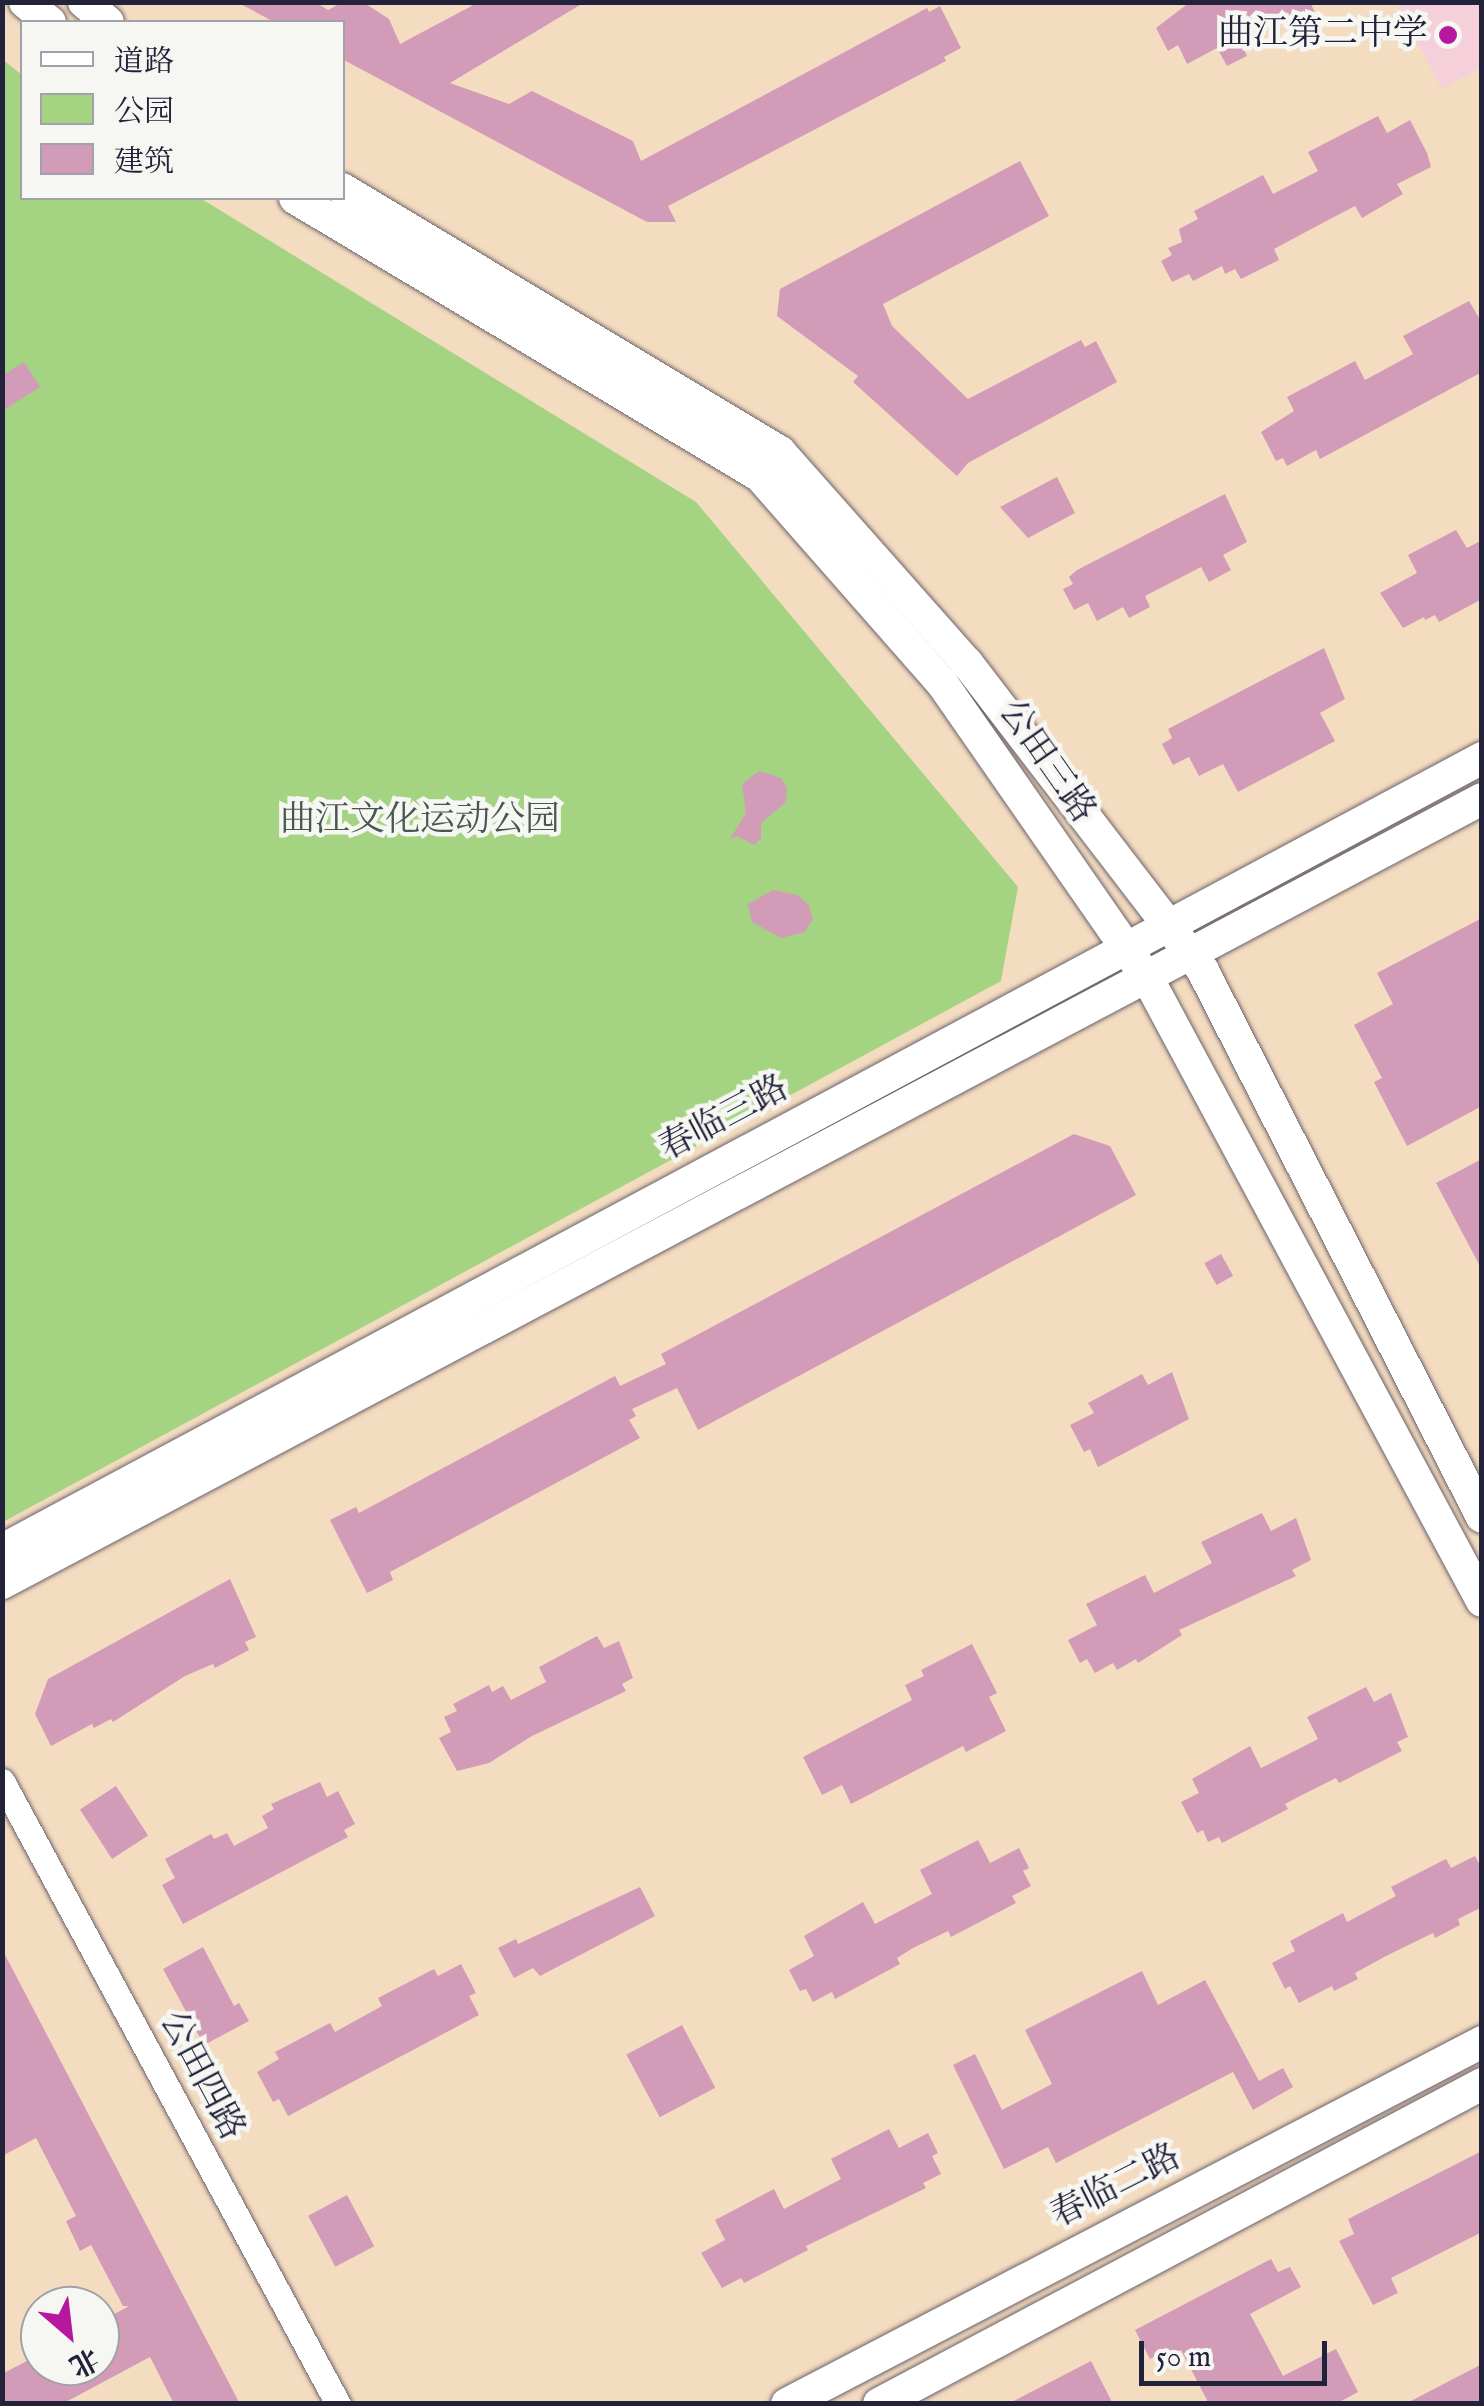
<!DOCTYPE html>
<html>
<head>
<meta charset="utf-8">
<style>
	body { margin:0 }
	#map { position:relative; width:1484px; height:2406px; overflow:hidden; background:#f4dcc0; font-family:"IM FELL English","Noto Serif SC",serif }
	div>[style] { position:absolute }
	.built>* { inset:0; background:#f5cfda }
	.green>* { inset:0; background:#a4d381 }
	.building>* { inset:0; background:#d29cb9; transform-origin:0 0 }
	.roads { filter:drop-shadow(0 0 2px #6c636a) drop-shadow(0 0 2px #6c636a) }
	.minor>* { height:25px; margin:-12.5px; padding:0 12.5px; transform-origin:12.5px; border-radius:12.5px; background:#fff }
	.tertiary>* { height:32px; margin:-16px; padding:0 16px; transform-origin:16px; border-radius:16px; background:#fff }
	.dots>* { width:28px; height:28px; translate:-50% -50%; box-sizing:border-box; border:5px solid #f6f6f2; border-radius:50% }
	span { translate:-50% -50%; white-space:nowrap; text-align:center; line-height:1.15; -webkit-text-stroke:9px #f6f6f2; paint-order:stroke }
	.poi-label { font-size:35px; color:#22223b }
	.right { translate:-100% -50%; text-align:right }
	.street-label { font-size:35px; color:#22223b }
	.park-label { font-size:35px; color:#495750 }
	.frame { position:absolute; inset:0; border:5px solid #22223b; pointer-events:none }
	.legend { position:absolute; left:20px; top:20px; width:325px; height:180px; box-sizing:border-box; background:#f6f6f2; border:2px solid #a1a1a9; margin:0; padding:12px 18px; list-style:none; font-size:30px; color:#22223b }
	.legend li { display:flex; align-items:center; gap:20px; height:50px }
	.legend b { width:50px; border:2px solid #a1a1a9 }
	.north { position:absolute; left:20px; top:2286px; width:100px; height:100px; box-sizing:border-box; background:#f6f6f2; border:2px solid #a1a1a9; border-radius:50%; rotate:152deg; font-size:28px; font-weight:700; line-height:40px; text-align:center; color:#22223b }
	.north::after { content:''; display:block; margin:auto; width:35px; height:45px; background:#b5179e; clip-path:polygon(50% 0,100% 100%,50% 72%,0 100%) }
	.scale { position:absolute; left:1139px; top:2341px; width:188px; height:45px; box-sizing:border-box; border:5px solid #22223b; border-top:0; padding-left:12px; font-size:30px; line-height:35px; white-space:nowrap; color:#22223b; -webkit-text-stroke:8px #f6f6f2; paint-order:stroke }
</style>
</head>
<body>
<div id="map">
	<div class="built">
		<div style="clip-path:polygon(1397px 3px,1481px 3px,1481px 67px,1442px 89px)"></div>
	</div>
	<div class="green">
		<div style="clip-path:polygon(2px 59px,22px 75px,22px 198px,200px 198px,696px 502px,1018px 887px,1001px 981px,3px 1522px)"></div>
	</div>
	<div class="building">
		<div style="clip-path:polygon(237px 2px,315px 2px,328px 10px,343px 2px,363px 2px,389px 19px,400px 44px,479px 2px,585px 2px,450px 83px,509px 104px,532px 91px,633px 141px,641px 161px,927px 8px,929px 12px,940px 6px,961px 48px,944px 57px,946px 61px,668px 206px,676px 222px,647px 222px,342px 59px,342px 22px,274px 22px)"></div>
		<div style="clip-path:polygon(1190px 2px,1310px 2px,1318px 19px,1297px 30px,1288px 12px,1238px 37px,1247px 56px,1227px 66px,1217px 48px,1187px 64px,1178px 45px,1168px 51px,1156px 28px)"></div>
		<div style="clip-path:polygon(1378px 116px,1387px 133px,1410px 120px,1427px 153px,1431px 167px,1397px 184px,1403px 194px,1362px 218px,1355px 206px,1315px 227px,1274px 249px,1279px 260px,1241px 279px,1235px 269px,1225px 274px,1222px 266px,1193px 281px,1189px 274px,1172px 282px,1161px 261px,1172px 255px,1168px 248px,1182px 242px,1179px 229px,1198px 219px,1194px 211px,1263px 175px,1273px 194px,1318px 171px,1308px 152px)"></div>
		<div style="clip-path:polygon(1020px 161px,1049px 216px,883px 304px,892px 326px,968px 399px,1081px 340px,1085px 347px,1096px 341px,1117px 382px,968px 463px,957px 476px,853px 382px,858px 376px,777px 316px,780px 289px)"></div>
		<div style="clip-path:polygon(1469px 301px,1482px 323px,1482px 372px,1320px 459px,1316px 450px,1287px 466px,1283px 458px,1276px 461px,1261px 432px,1294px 411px,1287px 397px,1355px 361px,1365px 380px,1413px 354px,1403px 336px)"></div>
		<div style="clip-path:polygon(24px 362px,40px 387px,2px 411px,2px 376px)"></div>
		<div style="clip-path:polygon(1057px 477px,1075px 513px,1028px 538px,1000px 507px)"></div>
		<div style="clip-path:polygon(1225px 494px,1247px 542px,1223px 555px,1231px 570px,1209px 582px,1201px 567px,1145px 596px,1150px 607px,1129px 618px,1123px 607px,1097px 621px,1088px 603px,1074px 610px,1063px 589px,1073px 584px,1069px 577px,1077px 570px)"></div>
		<div style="clip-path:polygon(1456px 530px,1467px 548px,1482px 540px,1482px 599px,1439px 622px,1435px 615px,1425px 620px,1424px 617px,1403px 628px,1380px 593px,1417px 573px,1408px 555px)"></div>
		<div style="clip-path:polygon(1324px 648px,1345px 699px,1320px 713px,1335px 741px,1238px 792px,1223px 764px,1199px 776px,1189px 757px,1173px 765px,1162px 744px,1172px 738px,1168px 729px)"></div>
		<div style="clip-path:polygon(759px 771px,781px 778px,787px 788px,786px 802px,761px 823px,761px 838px,754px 845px,737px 836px,730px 839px,746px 813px,742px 784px)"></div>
		<div style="clip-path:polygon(773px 890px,797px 895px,808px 904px,813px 919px,805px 932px,781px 938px,752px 922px,748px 904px)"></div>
		<div style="clip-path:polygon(1482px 918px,1482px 1106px,1407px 1146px,1374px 1082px,1382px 1078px,1354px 1025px,1393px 1004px,1377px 973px)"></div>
		<div style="clip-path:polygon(1074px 1134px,1110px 1146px,1136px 1195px,698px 1430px,677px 1388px,632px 1409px,636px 1416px,629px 1420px,640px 1438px,390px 1572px,393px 1580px,367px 1593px,330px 1520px,356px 1507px,359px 1513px,615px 1376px,620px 1386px,666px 1364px,661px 1354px)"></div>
		<div style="clip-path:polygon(1482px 1159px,1482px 1270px,1436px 1183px)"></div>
		<div style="left:1221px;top:1254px;width:25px;height:19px;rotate:61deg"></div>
		<div style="clip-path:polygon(1172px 1372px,1189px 1419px,1098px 1467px,1090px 1449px,1084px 1452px,1070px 1425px,1094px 1413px,1088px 1403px,1142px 1374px,1148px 1385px)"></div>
		<div style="clip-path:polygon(1262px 1513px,1271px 1531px,1296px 1518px,1311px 1560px,1292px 1570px,1296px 1576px,1179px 1630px,1182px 1635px,1138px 1663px,1136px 1659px,1117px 1670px,1113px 1663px,1095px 1673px,1087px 1659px,1080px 1663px,1068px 1640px,1097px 1625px,1086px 1604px,1145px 1575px,1154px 1593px,1212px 1563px,1201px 1542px)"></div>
		<div style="clip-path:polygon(230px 1579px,256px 1637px,245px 1642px,249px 1650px,215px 1668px,213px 1664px,185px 1676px,113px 1722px,111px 1719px,94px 1728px,92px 1724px,51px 1746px,35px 1714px,48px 1679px)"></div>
		<div style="clip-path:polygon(597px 1636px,604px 1648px,619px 1641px,633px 1678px,622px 1684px,626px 1691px,532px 1736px,489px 1763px,457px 1771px,439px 1738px,451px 1732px,444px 1717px,457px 1711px,453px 1704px,489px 1685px,492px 1692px,503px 1686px,511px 1700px,546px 1682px,539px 1667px)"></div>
		<div style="clip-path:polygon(972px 1644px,997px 1693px,989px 1697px,1006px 1731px,966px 1752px,963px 1746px,851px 1804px,842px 1785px,822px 1795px,803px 1757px,912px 1700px,905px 1685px,924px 1676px,921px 1670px)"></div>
		<div style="clip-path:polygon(1366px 1687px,1374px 1702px,1391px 1693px,1408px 1737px,1397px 1742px,1402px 1751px,1339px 1783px,1336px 1778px,1302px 1795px,1285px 1804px,1288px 1809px,1222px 1843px,1219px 1837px,1208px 1842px,1203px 1830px,1197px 1833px,1181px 1802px,1199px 1793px,1192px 1779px,1250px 1746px,1261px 1768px,1318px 1739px,1307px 1717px)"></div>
		<div style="clip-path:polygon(320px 1782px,327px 1797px,338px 1791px,355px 1824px,344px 1830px,348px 1837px,183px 1924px,162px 1885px,175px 1878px,165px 1859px,211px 1834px,214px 1839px,227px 1833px,234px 1846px,268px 1828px,262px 1816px,274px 1809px,271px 1804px)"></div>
		<div style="left:116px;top:1786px;width:59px;height:43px;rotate:57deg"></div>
		<div style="clip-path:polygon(978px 1840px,990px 1863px,1019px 1848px,1029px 1868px,1023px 1871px,1031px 1886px,1012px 1896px,1016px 1903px,951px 1937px,948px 1931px,913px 1948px,897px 1958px,900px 1964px,835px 1999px,832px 1992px,813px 2002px,806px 1989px,800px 1991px,789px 1970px,814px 1956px,804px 1936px,863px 1902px,875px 1924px,932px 1894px,920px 1870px)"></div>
		<div style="clip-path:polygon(1475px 1856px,1482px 1869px,1482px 1907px,1458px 1919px,1460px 1925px,1435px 1938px,1433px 1933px,1386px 1956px,1355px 1973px,1358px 1979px,1334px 1991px,1332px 1986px,1299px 2003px,1290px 1986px,1285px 1989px,1272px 1963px,1295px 1951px,1290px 1941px,1343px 1913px,1347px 1922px,1396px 1896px,1391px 1887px,1446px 1859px,1451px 1868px)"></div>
		<div style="clip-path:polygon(640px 1887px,655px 1916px,540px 1976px,533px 1968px,514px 1978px,498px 1948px,516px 1939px,518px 1944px)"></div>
		<div style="clip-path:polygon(203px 1947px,234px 2006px,239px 2003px,249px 2021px,204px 2045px,163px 1969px)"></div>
		<div style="clip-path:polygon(2px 1949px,240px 2404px,174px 2404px,150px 2357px,62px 2404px,2px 2404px,2px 2374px,40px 2354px,40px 2366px,100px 2366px,100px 2322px,129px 2306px,123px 2306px,91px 2245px,80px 2251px,66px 2221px,76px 2216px,36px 2138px,2px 2156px)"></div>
		<div style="clip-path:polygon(461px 1964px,476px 1993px,469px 1996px,479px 2015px,288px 2116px,279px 2099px,273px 2102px,257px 2072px,279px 2059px,275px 2052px,330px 2023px,335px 2032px,382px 2006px,378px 1998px,434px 1969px,438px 1976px)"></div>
		<div style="clip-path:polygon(1142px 1971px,1158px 2005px,1205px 1980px,1259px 2081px,1283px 2068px,1293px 2087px,1253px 2110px,1233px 2072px,1056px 2163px,1048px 2147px,1004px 2169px,953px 2065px,975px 2054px,1002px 2110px,1052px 2084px,1025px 2030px)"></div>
		<div style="left:682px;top:2025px;width:71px;height:63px;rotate:62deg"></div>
		<div style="clip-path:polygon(889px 2129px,899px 2148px,928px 2133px,938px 2153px,932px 2156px,941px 2174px,923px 2183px,926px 2188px,806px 2246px,808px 2250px,744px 2283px,741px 2278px,722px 2288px,701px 2253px,725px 2240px,715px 2220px,774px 2189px,784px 2209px,841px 2179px,831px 2159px)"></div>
		<div style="clip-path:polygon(1482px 2151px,1482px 2232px,1391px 2278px,1398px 2293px,1373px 2305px,1339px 2241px,1354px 2234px,1348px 2219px)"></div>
		<div style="left:347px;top:2195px;width:58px;height:44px;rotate:62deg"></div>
		<div style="clip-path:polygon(1271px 2259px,1278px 2272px,1290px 2267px,1301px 2287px,1250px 2314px,1283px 2376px,1336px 2349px,1358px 2392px,1336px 2404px,1209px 2404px,1181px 2350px,1168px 2357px,1165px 2351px,1150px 2359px,1135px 2330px)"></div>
		<div style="clip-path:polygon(1091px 2361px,1113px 2404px,1008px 2404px)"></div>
		<div style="clip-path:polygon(1482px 2364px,1482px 2404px,1405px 2404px)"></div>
	</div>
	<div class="roads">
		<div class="minor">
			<div style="left:2px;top:1781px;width:708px;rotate:61.66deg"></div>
		</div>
		<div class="tertiary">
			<div style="left:25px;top:2px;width:32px;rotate:39deg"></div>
			<div style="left:84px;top:2px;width:31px;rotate:40deg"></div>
			<div style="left:342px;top:189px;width:511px;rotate:30.98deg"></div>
			<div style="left:780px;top:452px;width:282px;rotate:48.5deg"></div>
			<div style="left:967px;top:663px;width:388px;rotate:52.5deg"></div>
			<div style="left:1203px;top:971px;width:613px;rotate:62.93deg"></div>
			<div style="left:295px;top:198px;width:542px;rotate:30.87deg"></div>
			<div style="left:760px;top:476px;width:276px;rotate:48.7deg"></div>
			<div style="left:942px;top:683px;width:361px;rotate:55.2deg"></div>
			<div style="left:1148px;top:979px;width:706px;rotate:61.77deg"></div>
			<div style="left:2px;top:1550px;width:1679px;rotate:-28.15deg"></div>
			<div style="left:2px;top:1583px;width:1675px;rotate:-27.91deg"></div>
			<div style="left:787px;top:2404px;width:784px;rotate:-27.51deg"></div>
			<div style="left:879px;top:2404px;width:683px;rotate:-27.95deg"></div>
		</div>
	</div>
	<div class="dots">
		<div style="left:1448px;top:35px;background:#b5179e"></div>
	</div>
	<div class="poi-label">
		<span class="right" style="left:1428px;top:35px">曲江第二中学</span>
	</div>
	<div class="street-label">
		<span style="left:1046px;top:762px;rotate:55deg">公田三路</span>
		<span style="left:724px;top:1119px;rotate:-28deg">春临三路</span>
		<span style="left:201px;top:2076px;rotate:62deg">公田四路</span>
		<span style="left:1116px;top:2187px;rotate:-27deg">春临二路</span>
	</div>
	<div class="park-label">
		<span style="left:420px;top:821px">曲江文化运动公园</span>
	</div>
	<div class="frame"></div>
	<ul class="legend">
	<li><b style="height:12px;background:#fff"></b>道路</li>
	<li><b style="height:28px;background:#a4d381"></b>公园</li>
	<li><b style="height:28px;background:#d29cb9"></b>建筑</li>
	</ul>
	<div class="north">北</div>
	<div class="scale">50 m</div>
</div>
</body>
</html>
